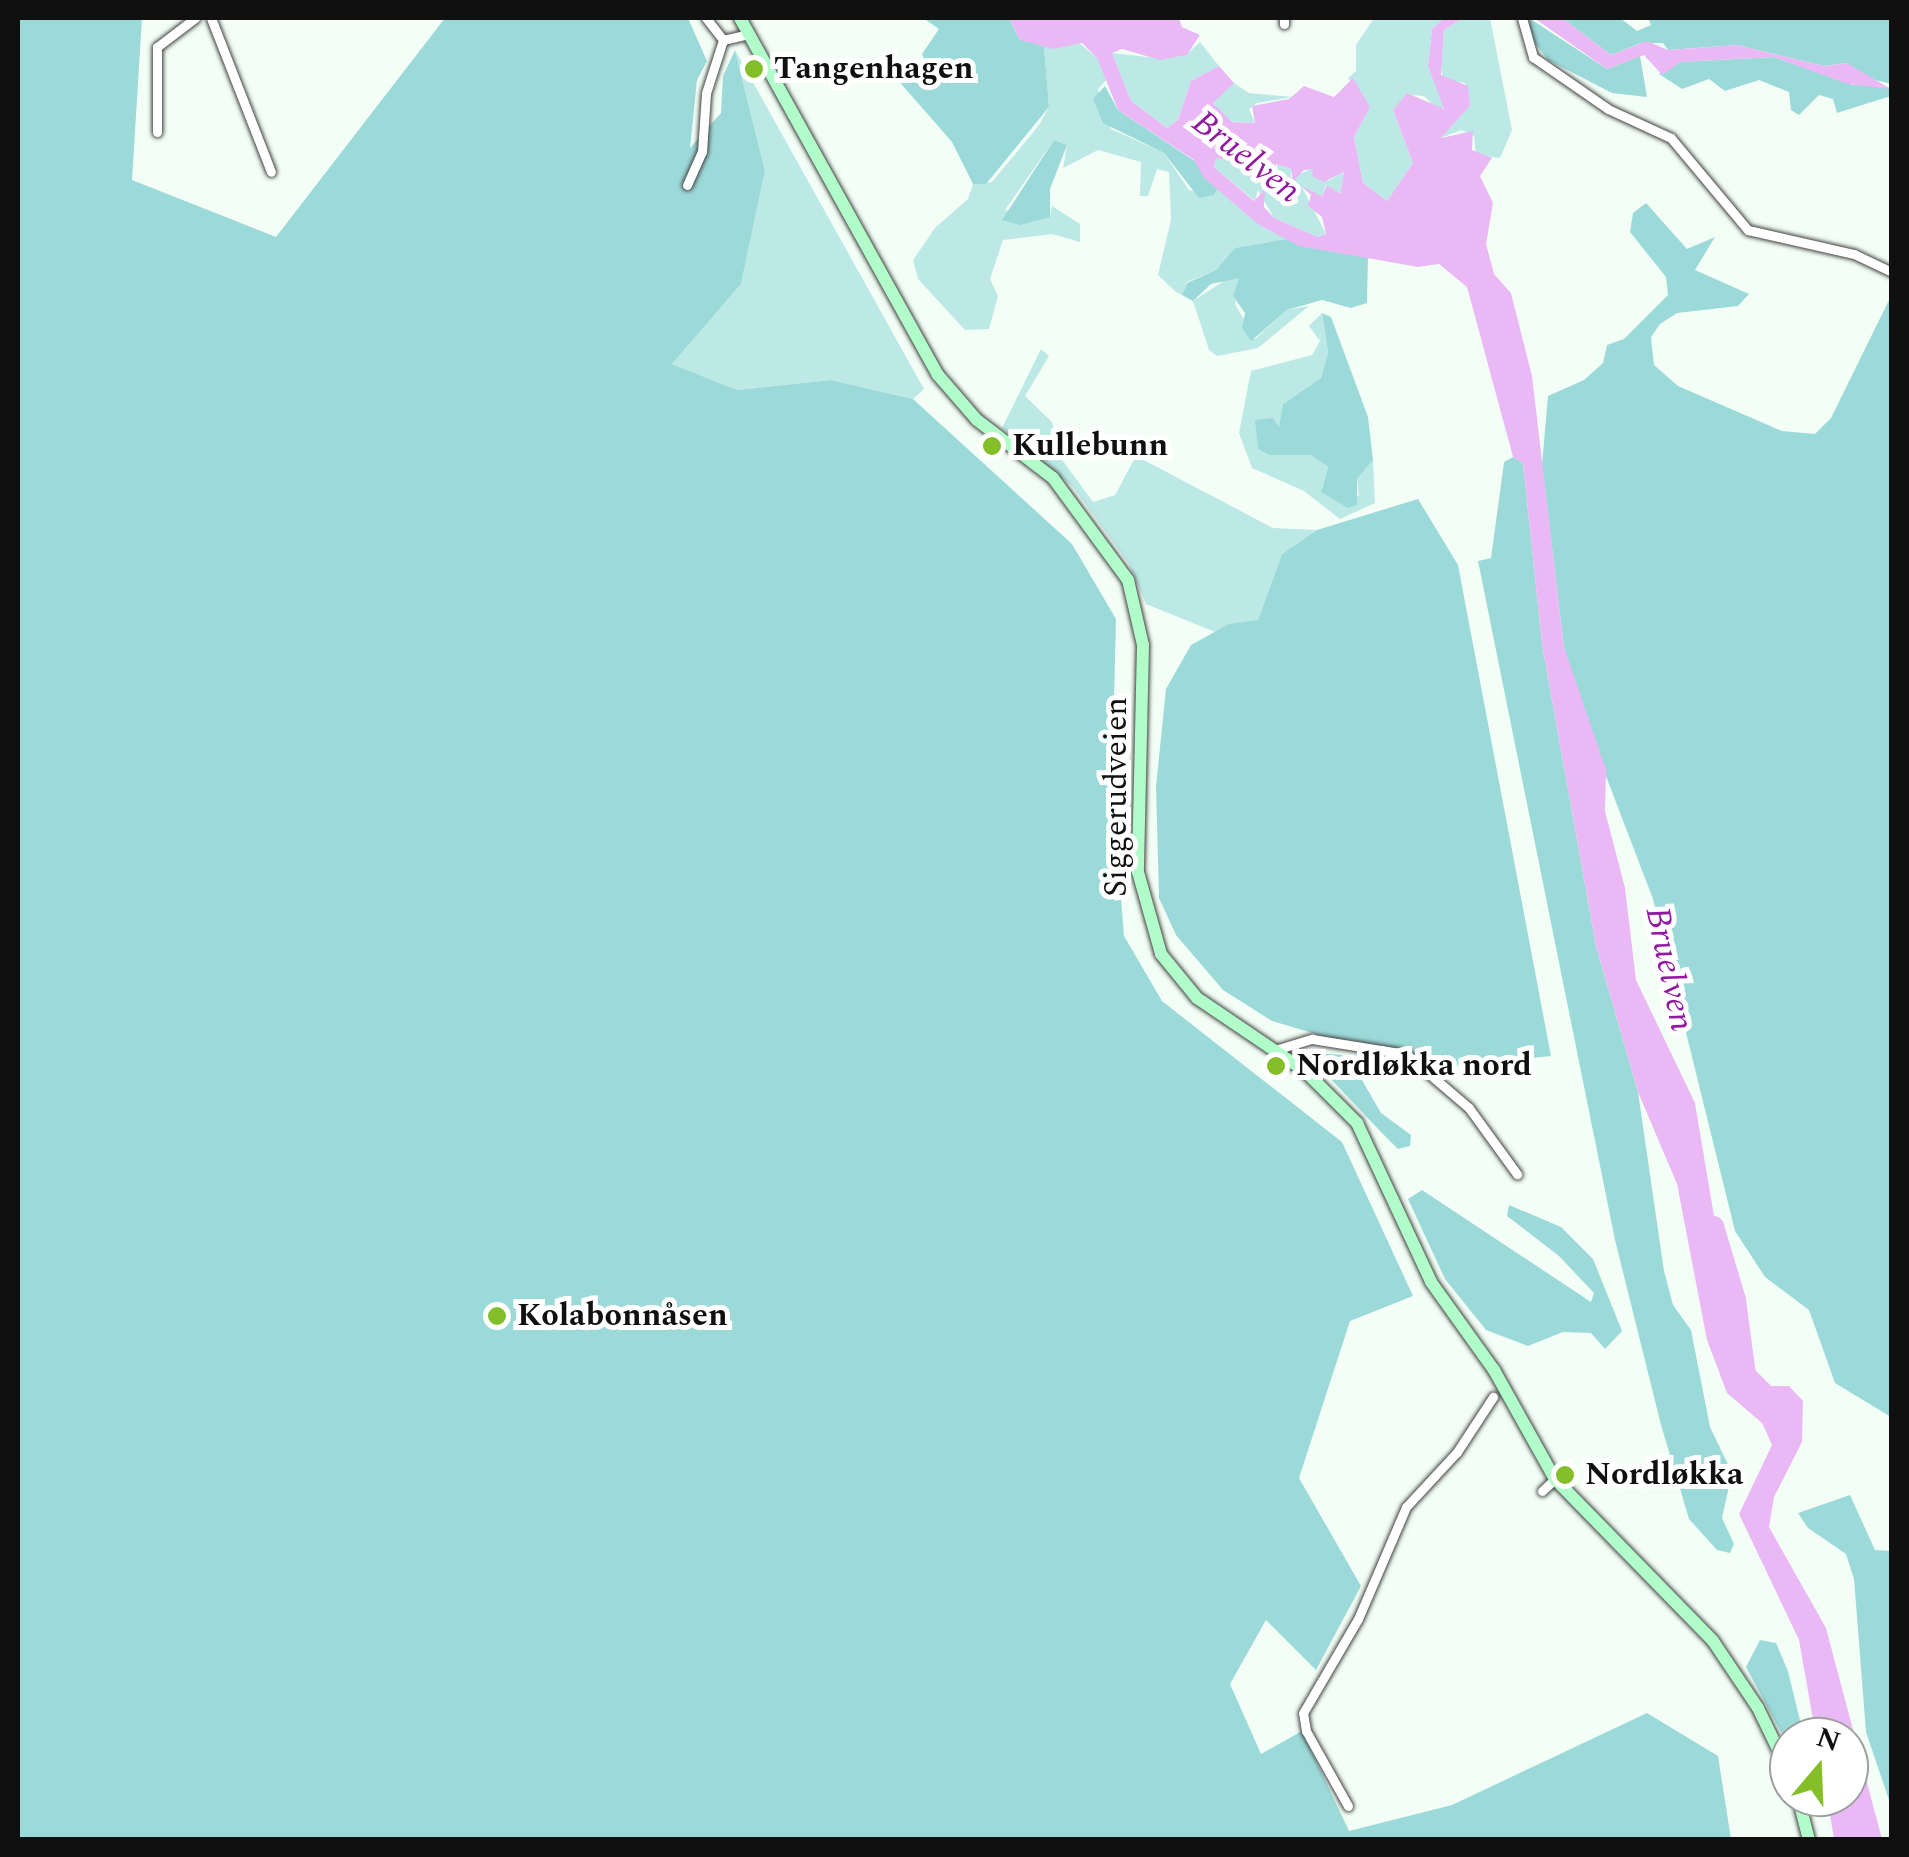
<!DOCTYPE html>
<html>
<head>
<meta charset="utf-8">
<style>
	body { margin:0 }
	#map { position:relative; width:1909px; height:1857px; overflow:hidden; background:#f3fff6; font-family:Spectral,serif }
	div>[style] { position:absolute }
	.green>* { inset:0; background:#bce9e6 }
	.forest>* { inset:0; background:#9cdad9 }
	.water>* { inset:0; background:#eab9f5 }
	.river>* { height:20px; margin:-10px; padding:0 10px; transform-origin:10px; border-radius:10px; background:#eab9f5 }
	.roads { filter:drop-shadow(0 0 2px #434343) drop-shadow(0 0 2px #434343) }
	.street>* { height:9px; margin:-4.5px; padding:0 4.5px; transform-origin:4.5px; border-radius:4.5px; background:#fff }
	.secondary>* { height:12px; margin:-6px; padding:0 6px; transform-origin:6px; border-radius:6px; background:#b0fdc9 }
	.dots>* { width:28px; height:28px; translate:-50% -50%; box-sizing:border-box; border:5px solid #fff; border-radius:50% }
	span { translate:-50% -50%; white-space:nowrap; text-align:center; line-height:1.15; -webkit-text-stroke:10px #fff; paint-order:stroke }
	.poi-label { font-size:32px; color:#101010; font-weight:700 }
	.left { translate:0 -50%; text-align:left }
	.street-label { font-size:32px; color:#101010 }
	.water-label { font-size:35px; color:#911aa1; font-style:italic }
	.frame { position:absolute; inset:0; border:20px solid #101010; pointer-events:none }
	.north { position:absolute; left:1769px; top:1717px; width:100px; height:100px; box-sizing:border-box; background:#fff; border:2px solid #9f9f9f; border-radius:50%; rotate:19deg; font-size:28px; font-weight:700; line-height:40px; text-align:center; color:#101010 }
	.north::after { content:''; display:block; margin:auto; width:35px; height:45px; background:#84bf29; clip-path:polygon(50% 0,100% 100%,50% 72%,0 100%) }
</style>
</head>
<body>
<div id="map">
	<div class="green">
		<div style="clip-path:polygon(1374px 18px,1444px 18px,1432px 29px,1428px 66px,1445px 107px,1438px 110px,1424px 96px,1412px 95px,1393px 110px,1413px 163px,1387px 201px,1363px 183px,1354px 137px,1370px 107px,1348px 78px,1356px 71px,1356px 45px)"></div>
		<div style="clip-path:polygon(1463px 18px,1490px 18px,1512px 130px,1500px 158px,1476px 155px,1474px 136px,1461px 130px,1441px 138px,1470px 106px,1465px 83px,1443px 79px,1441px 68px,1444px 30px)"></div>
		<div style="clip-path:polygon(1078px 42px,1097px 58px,1107px 79px,1098px 89px,1111px 129px,1164px 153px,1189px 190px,1214px 195px,1218px 188px,1286px 239px,1236px 248px,1216px 270px,1187px 282px,1182px 295px,1176px 292px,1158px 275px,1171px 220px,1169px 172px,1157px 169px,1148px 196px,1140px 196px,1141px 162px,1098px 150px,1063px 168px,1067px 145px,1054px 140px,1005px 210px,1050px 217px,1052px 206px,1080px 224px,1080px 242px,1052px 234px,1003px 240px,990px 279px,998px 296px,989px 329px,965px 330px,918px 279px,913px 260px,935px 228px,968px 199px,973px 184px,992px 182px,1039px 125px,1049px 107px,1044px 46px)"></div>
		<div style="clip-path:polygon(1200px 42px,1219px 66px,1191px 81px,1178px 120px,1167px 128px,1131px 101px,1112px 53px,1165px 59px,1186px 55px)"></div>
		<div style="clip-path:polygon(735px 50px,924px 389px,913px 399px,831px 380px,737px 390px,672px 364px,741px 284px,765px 171px)"></div>
		<div style="clip-path:polygon(1234px 83px,1249px 93px,1293px 97px,1257px 103px,1249px 109px,1255px 123px,1225px 121px,1212px 100px)"></div>
		<div style="clip-path:polygon(1216px 158px,1236px 162px,1255px 182px,1278px 174px,1277px 164px,1291px 169px,1291px 178px,1313px 168px,1313px 176px,1328px 181px,1344px 172px,1340px 194px,1326px 185px,1322px 196px,1302px 187px,1326px 234px,1318px 237px,1274px 218px,1258px 190px,1255px 201px,1214px 167px)"></div>
		<div style="clip-path:polygon(1233px 275px,1240px 279px,1235px 304px,1255px 339px,1287px 310px,1309px 306px,1258px 348px,1217px 356px,1209px 350px,1193px 301px)"></div>
		<div style="clip-path:polygon(1322px 313px,1328px 352px,1321px 378px,1283px 404px,1279px 428px,1257px 438px,1258px 449px,1269px 455px,1311px 454px,1328px 467px,1322px 487px,1359px 496px,1357px 479px,1373px 460px,1375px 503px,1340px 519px,1304px 491px,1252px 468px,1239px 433px,1251px 371px,1312px 355px,1320px 341px,1309px 326px)"></div>
		<div style="clip-path:polygon(1041px 349px,1049px 356px,1025px 396px,1052px 422px,1060px 457px,1093px 502px,1115px 495px,1136px 456px,1273px 528px,1317px 530px,1282px 554px,1258px 620px,1215px 632px,1146px 604px,1129px 564px,1073px 487px,1002px 428px)"></div>
	</div>
	<div class="forest">
		<div style="clip-path:polygon(18px 18px,142px 18px,132px 180px,276px 237px,445px 18px,688px 18px,707px 61px,697px 80px,690px 148px,721px 113px,723px 76px,735px 50px,765px 171px,741px 284px,672px 364px,737px 390px,831px 380px,913px 399px,1072px 544px,1116px 619px,1112px 784px,1124px 936px,1162px 1001px,1342px 1142px,1413px 1296px,1350px 1321px,1299px 1478px,1361px 1586px,1316px 1670px,1266px 1620px,1230px 1684px,1261px 1754px,1302px 1731px,1349px 1831px,1452px 1805px,1647px 1713px,1718px 1756px,1731px 1839px,18px 1839px)"></div>
		<div style="clip-path:polygon(923px 18px,1009px 18px,1019px 38px,1044px 46px,1049px 107px,986px 184px,973px 184px,952px 142px,889px 70px,898px 63px,918px 76px,928px 68px,922px 54px,939px 29px)"></div>
		<div style="clip-path:polygon(1529px 18px,1607px 69px,1640px 56px,1647px 97px,1612px 93px,1548px 60px,1529px 35px)"></div>
		<div style="clip-path:polygon(1562px 18px,1620px 18px,1637px 31px,1651px 25px,1648px 18px,1891px 18px,1891px 84px,1860px 76px,1847px 63px,1824px 66px,1737px 45px,1668px 50px,1663px 43px,1641px 43px,1611px 55px)"></div>
		<div style="clip-path:polygon(1774px 57px,1853px 85px,1881px 85px,1891px 89px,1891px 96px,1837px 113px,1833px 99px,1819px 95px,1799px 115px,1791px 110px,1789px 92px,1759px 80px,1725px 91px,1709px 79px,1682px 89px,1659px 74px,1680px 62px)"></div>
		<div style="clip-path:polygon(1105px 86px,1118px 110px,1196px 162px,1218px 188px,1214px 195px,1199px 198px,1164px 153px,1103px 123px,1093px 99px)"></div>
		<div style="clip-path:polygon(1054px 140px,1067px 145px,1050px 189px,1050px 217px,1020px 225px,1002px 220px)"></div>
		<div style="clip-path:polygon(1646px 203px,1687px 249px,1715px 237px,1695px 270px,1749px 294px,1738px 306px,1677px 313px,1660px 324px,1651px 337px,1654px 365px,1678px 386px,1782px 431px,1815px 434px,1831px 418px,1891px 296px,1891px 1417px,1835px 1383px,1809px 1310px,1765px 1277px,1735px 1231px,1653px 899px,1578px 703px,1564px 647px,1542px 465px,1548px 396px,1584px 380px,1603px 363px,1607px 345px,1624px 339px,1668px 295px,1666px 277px,1630px 232px,1633px 213px)"></div>
		<div style="clip-path:polygon(1286px 239px,1368px 256px,1367px 303px,1351px 308px,1322px 300px,1287px 310px,1251px 341px,1242px 328px,1245px 313px,1233px 296px,1239px 278px,1211px 284px,1193px 301px,1182px 295px,1187px 283px,1216px 270px,1235px 248px)"></div>
		<div style="clip-path:polygon(1322px 313px,1331px 317px,1368px 417px,1373px 460px,1357px 479px,1357px 505px,1348px 508px,1321px 492px,1328px 467px,1311px 455px,1269px 455px,1258px 449px,1255px 420px,1273px 418px,1279px 427px,1283px 404px,1321px 378px,1328px 352px)"></div>
		<div style="clip-path:polygon(1513px 457px,1523px 463px,1542px 644px,1596px 946px,1638px 1092px,1664px 1271px,1673px 1305px,1691px 1330px,1710px 1427px,1732px 1473px,1722px 1518px,1734px 1544px,1730px 1553px,1717px 1550px,1689px 1519px,1661px 1425px,1615px 1240px,1478px 561px,1491px 558px,1504px 462px)"></div>
		<div style="clip-path:polygon(1418px 499px,1458px 565px,1551px 1056px,1431px 1068px,1272px 1021px,1223px 990px,1176px 935px,1159px 898px,1156px 786px,1166px 689px,1191px 645px,1229px 624px,1258px 620px,1282px 554px,1317px 530px)"></div>
		<div style="clip-path:polygon(1320px 1053px,1342px 1055px,1355px 1068px,1381px 1113px,1411px 1135px,1410px 1146px,1398px 1149px,1382px 1133px,1326px 1074px,1316px 1060px)"></div>
		<div style="clip-path:polygon(1422px 1190px,1591px 1302px,1594px 1293px,1559px 1256px,1507px 1216px,1509px 1205px,1561px 1227px,1593px 1259px,1622px 1331px,1605px 1349px,1591px 1333px,1563px 1332px,1528px 1346px,1486px 1330px,1445px 1279px,1408px 1199px)"></div>
		<div style="clip-path:polygon(1850px 1495px,1875px 1550px,1891px 1551px,1891px 1806px,1866px 1732px,1854px 1579px,1846px 1554px,1808px 1528px,1798px 1513px)"></div>
		<div style="clip-path:polygon(1760px 1640px,1776px 1643px,1788px 1671px,1804px 1737px,1789px 1737px,1789px 1747px,1746px 1667px)"></div>
	</div>
	<div class="water">
		<div style="clip-path:polygon(evenodd,1009px 18px,1179px 18px,1182px 27px,1200px 35px,1187px 55px,1160px 60px,1122px 49px,1112px 53px,1131px 101px,1167px 128px,1178px 120px,1191px 81px,1219px 66px,1234px 83px,1213px 103px,1232px 122px,1255px 123px,1252px 106px,1289px 99px,1304px 86px,1334px 97px,1353px 78px,1370px 107px,1354px 137px,1363px 183px,1387px 201px,1413px 163px,1393px 110px,1407px 93px,1444px 109px,1428px 66px,1432px 29px,1444px 18px,1463px 18px,1444px 30px,1441px 75px,1468px 86px,1470px 106px,1441px 138px,1473px 131px,1472px 150px,1492px 158px,1480px 176px,1493px 203px,1486px 244px,1494px 274px,1511px 293px,1532px 376px,1564px 647px,1606px 770px,1605px 811px,1625px 888px,1636px 980px,1695px 1103px,1733px 1329px,1751px 1386px,1789px 1386px,1803px 1401px,1802px 1442px,1774px 1497px,1769px 1527px,1826px 1628px,1882px 1839px,1834px 1839px,1827px 1797px,1849px 1797px,1849px 1737px,1816px 1737px,1799px 1640px,1739px 1514px,1772px 1445px,1762px 1423px,1727px 1393px,1707px 1340px,1677px 1184px,1638px 1092px,1596px 946px,1542px 644px,1523px 463px,1513px 457px,1467px 287px,1439px 264px,1418px 267px,1299px 246px,1258px 224px,1204px 178px,1194px 160px,1118px 110px,1097px 58px,1082px 43px,1053px 49px,1020px 40px,1009px 18px,1216px 158px,1236px 162px,1255px 182px,1276px 177px,1276px 164px,1291px 169px,1293px 182px,1304px 170px,1313px 169px,1312px 176px,1324px 182px,1344px 172px,1340px 194px,1327px 185px,1322px 196px,1301px 186px,1311px 195px,1308px 206px,1322px 217px,1326px 234px,1318px 237px,1274px 218px,1264px 207px,1265px 189px,1254px 201px,1214px 167px,1216px 158px)"></div>
		<div style="clip-path:polygon(1534px 18px,1562px 18px,1611px 55px,1647px 41px,1668px 50px,1737px 45px,1824px 66px,1847px 63px,1891px 89px,1848px 84px,1774px 57px,1681px 62px,1662px 75px,1644px 55px,1607px 69px)"></div>
	</div>
	<div class="river">
		<div style="left:1714px;top:1226px;width:77px;rotate:73.4deg"></div>
		<div style="left:1736px;top:1300px;width:76px;rotate:82.4deg"></div>
		<div style="left:1746px;top:1375px;width:42px;rotate:45deg"></div>
	</div>
	<div class="roads">
		<div class="street">
			<div style="left:211px;top:18px;width:165px;rotate:68.7deg"></div>
			<div style="left:706px;top:18px;width:28px;rotate:52deg"></div>
			<div style="left:723px;top:40px;width:27px;rotate:-13deg"></div>
			<div style="left:1522px;top:18px;width:41px;rotate:74.2deg"></div>
			<div style="left:1533px;top:57px;width:91px;rotate:34.7deg"></div>
			<div style="left:1608px;top:109px;width:69px;rotate:24.7deg"></div>
			<div style="left:1671px;top:138px;width:120px;rotate:50.1deg"></div>
			<div style="left:1748px;top:230px;width:109px;rotate:12.8deg"></div>
			<div style="left:1854px;top:254px;width:42px;rotate:25.3deg"></div>
			<div style="left:1284px;top:24px;width:6px;rotate:-90deg"></div>
			<div style="left:157px;top:132px;width:85px;rotate:-90deg"></div>
			<div style="left:157px;top:47px;width:48px;rotate:-37.3deg"></div>
			<div style="left:687px;top:185px;width:36px;rotate:-66deg"></div>
			<div style="left:702px;top:152px;width:59px;rotate:-86.1deg"></div>
			<div style="left:706px;top:93px;width:56px;rotate:-72.2deg"></div>
			<div style="left:1275px;top:1050px;width:39px;rotate:-17deg"></div>
			<div style="left:1312px;top:1039px;width:95px;rotate:9.1deg"></div>
			<div style="left:1406px;top:1054px;width:83px;rotate:40.6deg"></div>
			<div style="left:1469px;top:1108px;width:82px;rotate:54deg"></div>
			<div style="left:1542px;top:1491px;width:18px;rotate:-43deg"></div>
			<div style="left:1348px;top:1806px;width:86px;rotate:-119.2deg"></div>
			<div style="left:1306px;top:1731px;width:18px;rotate:-99deg"></div>
			<div style="left:1303px;top:1713px;width:109px;rotate:-59.7deg"></div>
			<div style="left:1358px;top:1619px;width:122px;rotate:-66.8deg"></div>
			<div style="left:1406px;top:1507px;width:75px;rotate:-47.2deg"></div>
			<div style="left:1457px;top:1452px;width:66px;rotate:-56.8deg"></div>
		</div>
		<div class="secondary">
			<div style="left:740px;top:18px;width:408px;rotate:61deg"></div>
			<div style="left:938px;top:375px;width:60px;rotate:49.1deg"></div>
			<div style="left:977px;top:420px;width:96px;rotate:37.3deg"></div>
			<div style="left:1053px;top:478px;width:127px;rotate:53.7deg"></div>
			<div style="left:1128px;top:580px;width:67px;rotate:77deg"></div>
			<div style="left:1143px;top:645px;width:227px;rotate:91.3deg"></div>
			<div style="left:1138px;top:872px;width:85px;rotate:74.3deg"></div>
			<div style="left:1161px;top:954px;width:57px;rotate:50.7deg"></div>
			<div style="left:1197px;top:998px;width:130px;rotate:34.1deg"></div>
			<div style="left:1305px;top:1071px;width:74px;rotate:45deg"></div>
			<div style="left:1357px;top:1123px;width:175px;rotate:65deg"></div>
			<div style="left:1431px;top:1282px;width:108px;rotate:54.4deg"></div>
			<div style="left:1494px;top:1370px;width:125px;rotate:60.8deg"></div>
			<div style="left:1555px;top:1479px;width:226px;rotate:45.7deg"></div>
			<div style="left:1713px;top:1641px;width:81px;rotate:56.1deg"></div>
			<div style="left:1758px;top:1708px;width:71px;rotate:64.2deg"></div>
			<div style="left:1798px;top:1797px;width:44px;rotate:75.7deg"></div>
		</div>
	</div>
	<div class="dots">
		<div style="left:754px;top:69px;background:#84bf29"></div>
		<div style="left:992px;top:446px;background:#84bf29"></div>
		<div style="left:1276px;top:1066px;background:#84bf29"></div>
		<div style="left:497px;top:1316px;background:#84bf29"></div>
		<div style="left:1565px;top:1475px;background:#84bf29"></div>
	</div>
	<div class="poi-label">
		<span class="left" style="left:774px;top:69px">Tangenhagen</span>
		<span class="left" style="left:1012px;top:446px">Kullebunn</span>
		<span class="left" style="left:1296px;top:1066px">Nordløkka nord</span>
		<span class="left" style="left:517px;top:1316px">Kolabonnåsen</span>
		<span class="left" style="left:1585px;top:1475px">Nordløkka</span>
	</div>
	<div class="street-label">
		<span style="left:1117px;top:797px;rotate:-90deg">Siggerudveien</span>
	</div>
	<div class="water-label">
		<span style="left:1246px;top:157px;rotate:38deg">Bruelven</span>
		<span style="left:1669px;top:969px;rotate:78deg">Bruelven</span>
	</div>
	<div class="frame"></div>
	<div class="north">N</div>
</div>
</body>
</html>
